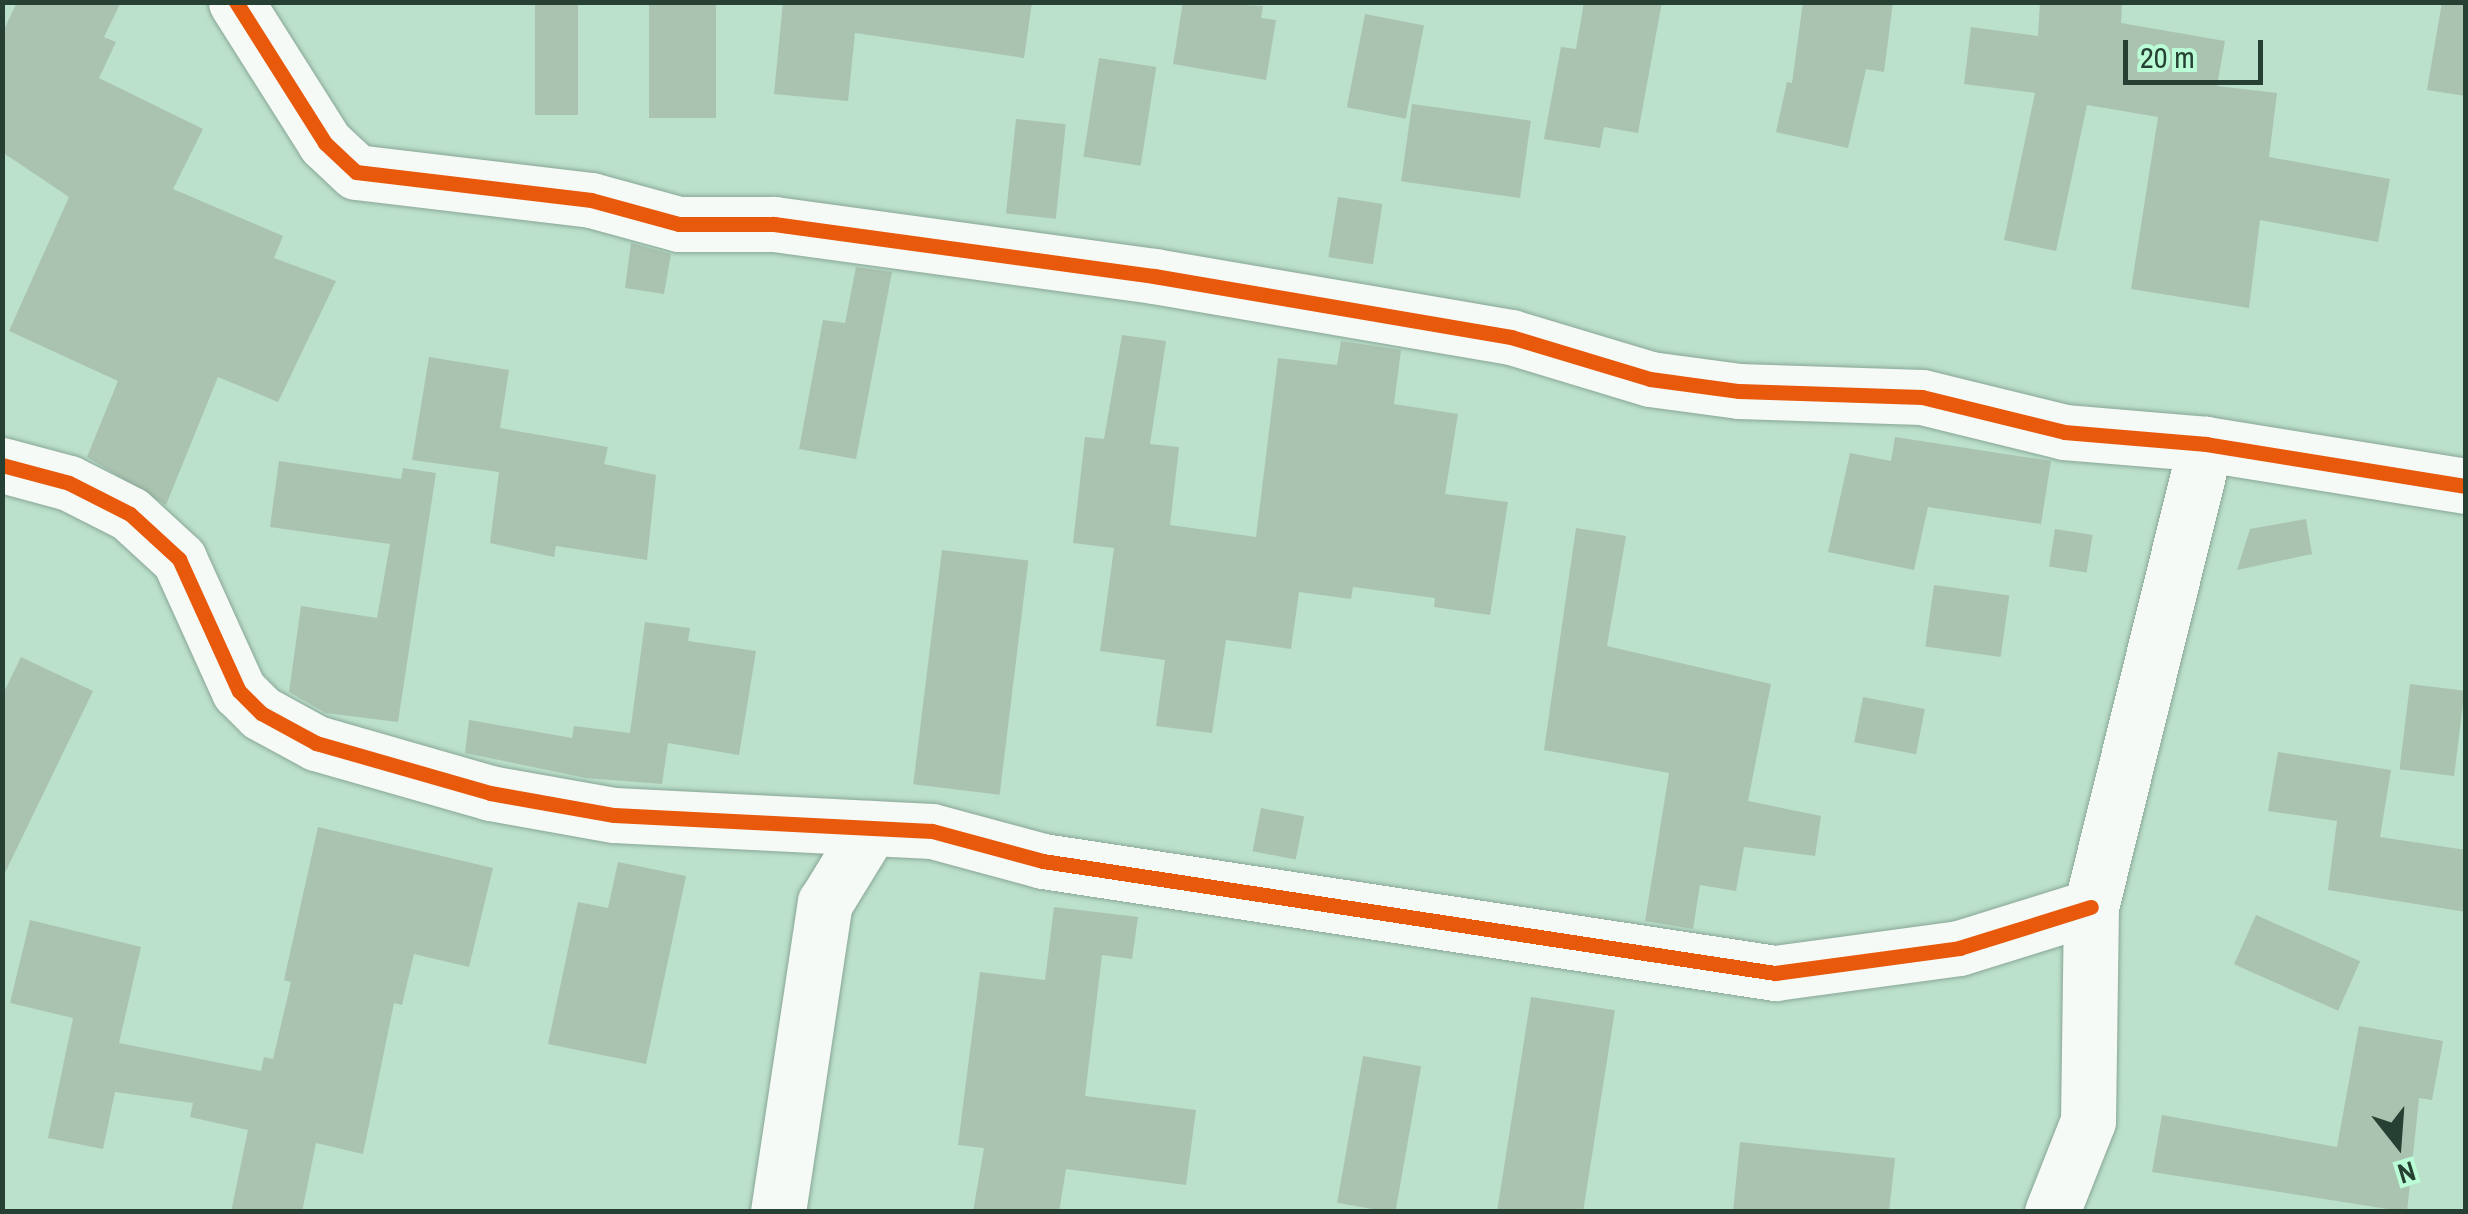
<!DOCTYPE html>
<html>
<head>
<meta charset="utf-8">
<style>
	body { margin:0 }
	#map { position:relative; width:2468px; height:1214px; overflow:hidden; background:#bbe0cb; font-family:"Archivo Narrow",sans-serif }
	div>[style] { position:absolute }
	.building>* { inset:0; background:#aac3b0; transform-origin:0 0 }
	.roads { filter:drop-shadow(0 0 2px #89a696) drop-shadow(0 0 2px #89a696) }
	.minor>* { height:55px; margin:-27.5px; padding:0 27.5px; transform-origin:27.5px; border-radius:27.5px; background:#f5faf7 }
	.cycleway>* { height:15px; margin:-7.5px; padding:0 7.5px; transform-origin:7.5px; border-radius:7.5px; background:#e8590c }
	span { translate:-50% -50%; white-space:nowrap; text-align:center; line-height:1.15; -webkit-text-stroke:8px #b9fcd6; paint-order:stroke }
	.frame { position:absolute; inset:0; border:5px solid #264133; pointer-events:none }
	.north { position:absolute; left:2348px; top:1094px; width:100px; height:100px; -webkit-text-stroke:8px #b9fcd6; paint-order:stroke; rotate:163deg; font-size:28px; font-weight:700; line-height:40px; text-align:center; color:#264133 }
	.north::after { content:''; display:block; margin:auto; width:35px; height:45px; background:#264133; clip-path:polygon(50% 0,100% 100%,50% 72%,0 100%) }
	.scale { position:absolute; left:2123px; top:40px; width:140px; height:45px; box-sizing:border-box; border:5px solid #264133; border-top:0; padding-left:12px; font-size:30px; line-height:35px; white-space:nowrap; color:#264133; -webkit-text-stroke:8px #b9fcd6; paint-order:stroke }
</style>
</head>
<body>
<div id="map">
	<div class="building">
		<div style="clip-path:polygon(17px 2px,121px 2px,104px 37px,116px 42px,99px 78px,203px 129px,173px 189px,283px 236px,274px 258px,336px 281px,278px 402px,218px 377px,166px 505px,87px 457px,118px 381px,9px 331px,69px 197px,2px 152px,2px 34px)"></div>
		<div style="left:535px;top:2px;width:43px;height:113px"></div>
		<div style="left:649px;top:2px;width:67px;height:116px"></div>
		<div style="clip-path:polygon(783px 2px,1032px 2px,1024px 58px,855px 33px,848px 101px,774px 94px)"></div>
		<div style="clip-path:polygon(1183px 2px,1263px 6px,1261px 18px,1276px 20px,1266px 80px,1173px 64px)"></div>
		<div style="clip-path:polygon(1584px 2px,1662px 2px,1638px 133px,1604px 127px,1600px 148px,1544px 139px,1561px 47px,1576px 49px)"></div>
		<div style="clip-path:polygon(1803px 2px,1893px 2px,1884px 72px,1866px 69px,1848px 148px,1776px 132px,1787px 82px,1792px 83px)"></div>
		<div style="clip-path:polygon(2040px 2px,2122px 2px,2121px 23px,2225px 41px,2217px 86px,2277px 93px,2269px 157px,2390px 179px,2378px 242px,2260px 220px,2249px 308px,2131px 289px,2158px 117px,2087px 105px,2056px 251px,2004px 240px,2035px 93px,1964px 84px,1971px 27px,2038px 36px)"></div>
		<div style="clip-path:polygon(2442px 2px,2466px 2px,2466px 96px,2427px 90px)"></div>
		<div style="left:1365px;top:14px;width:60px;height:95px;rotate:11deg"></div>
		<div style="left:1099px;top:58px;width:58px;height:100px;rotate:9deg"></div>
		<div style="left:1412px;top:104px;width:120px;height:78px;rotate:8deg"></div>
		<div style="left:1016px;top:119px;width:50px;height:95px;rotate:6deg"></div>
		<div style="left:1338px;top:197px;width:45px;height:61px;rotate:9deg"></div>
		<div style="clip-path:polygon(631px 243px,671px 254px,664px 294px,625px 288px)"></div>
		<div style="clip-path:polygon(856px 267px,892px 272px,856px 459px,799px 449px,823px 320px,845px 323px)"></div>
		<div style="clip-path:polygon(1122px 335px,1166px 341px,1150px 444px,1179px 447px,1170px 525px,1256px 537px,1278px 358px,1337px 365px,1341px 341px,1401px 350px,1394px 404px,1458px 414px,1445px 494px,1508px 502px,1490px 615px,1434px 607px,1435px 598px,1353px 587px,1351px 599px,1299px 592px,1291px 649px,1226px 640px,1212px 733px,1156px 726px,1165px 660px,1100px 651px,1114px 548px,1073px 543px,1085px 437px,1104px 439px)"></div>
		<div style="clip-path:polygon(429px 357px,509px 370px,500px 428px,608px 447px,604px 464px,656px 475px,647px 560px,556px 546px,554px 557px,490px 543px,499px 472px,412px 460px)"></div>
		<div style="clip-path:polygon(1895px 437px,2051px 461px,2041px 524px,1928px 507px,1914px 570px,1828px 552px,1850px 453px,1891px 461px)"></div>
		<div style="clip-path:polygon(279px 461px,401px 479px,403px 468px,436px 473px,398px 722px,326px 713px,289px 692px,301px 606px,377px 618px,390px 544px,270px 527px)"></div>
		<div style="clip-path:polygon(2306px 519px,2312px 554px,2237px 570px,2250px 529px)"></div>
		<div style="clip-path:polygon(1576px 528px,1626px 536px,1607px 646px,1771px 684px,1748px 801px,1821px 816px,1815px 856px,1744px 847px,1736px 891px,1700px 885px,1693px 929px,1645px 921px,1669px 773px,1544px 750px)"></div>
		<div style="left:2055px;top:529px;width:38px;height:38px;rotate:9deg"></div>
		<div style="left:942px;top:550px;width:87px;height:236px;rotate:7deg"></div>
		<div style="left:1934px;top:585px;width:76px;height:62px;rotate:8deg"></div>
		<div style="clip-path:polygon(645px 622px,690px 628px,688px 641px,756px 651px,739px 755px,668px 743px,662px 784px,586px 778px,465px 753px,469px 720px,572px 738px,574px 726px,630px 733px)"></div>
		<div style="clip-path:polygon(21px 657px,93px 691px,2px 879px,2px 696px)"></div>
		<div style="left:2410px;top:684px;width:55px;height:86px;rotate:7deg"></div>
		<div style="left:1863px;top:697px;width:63px;height:46px;rotate:11deg"></div>
		<div style="clip-path:polygon(2278px 752px,2391px 770px,2380px 837px,2466px 850px,2466px 912px,2328px 890px,2337px 821px,2268px 811px)"></div>
		<div style="left:1261px;top:808px;width:44px;height:44px;rotate:11deg"></div>
		<div style="clip-path:polygon(318px 827px,493px 868px,469px 967px,414px 954px,402px 1005px,394px 1003px,363px 1154px,316px 1143px,302px 1212px,231px 1212px,248px 1130px,190px 1117px,193px 1103px,115px 1092px,103px 1149px,48px 1138px,73px 1018px,10px 1003px,30px 920px,141px 947px,119px 1043px,261px 1071px,264px 1057px,273px 1059px,291px 982px,284px 980px)"></div>
		<div style="clip-path:polygon(618px 862px,686px 876px,646px 1064px,548px 1044px,578px 902px,608px 908px)"></div>
		<div style="clip-path:polygon(1054px 907px,1138px 917px,1132px 959px,1102px 955px,1085px 1096px,1196px 1110px,1186px 1185px,1066px 1169px,1059px 1212px,973px 1212px,984px 1148px,958px 1145px,980px 972px,1045px 980px)"></div>
		<div style="left:2256px;top:915px;width:114px;height:54px;rotate:24deg"></div>
		<div style="left:1531px;top:997px;width:85px;height:218px;rotate:9deg"></div>
		<div style="clip-path:polygon(2359px 1026px,2443px 1041px,2432px 1100px,2419px 1098px,2407px 1212px,2152px 1172px,2162px 1115px,2337px 1147px)"></div>
		<div style="left:1363px;top:1056px;width:59px;height:149px;rotate:10deg"></div>
		<div style="clip-path:polygon(1740px 1142px,1895px 1158px,1889px 1212px,1733px 1212px)"></div>
	</div>
	<div class="roads">
		<div class="minor">
			<div style="left:236px;top:2px;width:167px;rotate:57.7deg"></div>
			<div style="left:325px;top:143px;width:42px;rotate:43.1deg"></div>
			<div style="left:356px;top:172px;width:237px;rotate:6.8deg"></div>
			<div style="left:591px;top:200px;width:91px;rotate:15.3deg"></div>
			<div style="left:679px;top:224px;width:95px"></div>
			<div style="left:774px;top:224px;width:384px;rotate:7.8deg"></div>
			<div style="left:1154px;top:276px;width:362px;rotate:9.7deg"></div>
			<div style="left:1511px;top:337px;width:145px;rotate:16.8deg"></div>
			<div style="left:1650px;top:379px;width:90px;rotate:7.7deg"></div>
			<div style="left:1739px;top:391px;width:183px;rotate:1.9deg"></div>
			<div style="left:1922px;top:397px;width:146px;rotate:13.8deg"></div>
			<div style="left:2064px;top:432px;width:143px;rotate:4.8deg"></div>
			<div style="left:2206px;top:444px;width:263px;rotate:9.2deg"></div>
			<div style="left:2px;top:465px;width:69px;rotate:15deg"></div>
			<div style="left:69px;top:483px;width:68px;rotate:26.9deg"></div>
			<div style="left:130px;top:514px;width:67px;rotate:42.6deg"></div>
			<div style="left:179px;top:559px;width:145px;rotate:65.6deg"></div>
			<div style="left:239px;top:691px;width:31px;rotate:45deg"></div>
			<div style="left:261px;top:713px;width:63px;rotate:28.6deg"></div>
			<div style="left:316px;top:743px;width:181px;rotate:16deg"></div>
			<div style="left:490px;top:793px;width:126px;rotate:10.1deg"></div>
			<div style="left:614px;top:815px;width:318px;rotate:2.9deg"></div>
			<div style="left:932px;top:831px;width:115px;rotate:15.1deg"></div>
			<div style="left:1043px;top:861px;width:741px;rotate:8.7deg"></div>
			<div style="left:1775px;top:973px;width:186px;rotate:-7.7deg"></div>
			<div style="left:1959px;top:948px;width:138px;rotate:-17.3deg"></div>
			<div style="left:778px;top:1212px;width:313px;rotate:-81.4deg"></div>
			<div style="left:825px;top:903px;width:88px;rotate:-58.5deg"></div>
			<div style="left:2052px;top:1212px;width:98px;rotate:-68.4deg"></div>
			<div style="left:2088px;top:1121px;width:214px;rotate:-89.2deg"></div>
			<div style="left:2091px;top:907px;width:477px;rotate:-76.1deg"></div>
		</div>
	</div>
	<div class="cycleway">
		<div style="left:236px;top:2px;width:167px;rotate:57.7deg"></div>
		<div style="left:325px;top:143px;width:42px;rotate:43.1deg"></div>
		<div style="left:356px;top:172px;width:237px;rotate:6.8deg"></div>
		<div style="left:591px;top:200px;width:91px;rotate:15.3deg"></div>
		<div style="left:679px;top:224px;width:95px"></div>
		<div style="left:774px;top:224px;width:384px;rotate:7.8deg"></div>
		<div style="left:1154px;top:276px;width:362px;rotate:9.7deg"></div>
		<div style="left:1511px;top:337px;width:145px;rotate:16.8deg"></div>
		<div style="left:1650px;top:379px;width:90px;rotate:7.7deg"></div>
		<div style="left:1739px;top:391px;width:183px;rotate:1.9deg"></div>
		<div style="left:1922px;top:397px;width:146px;rotate:13.8deg"></div>
		<div style="left:2064px;top:432px;width:143px;rotate:4.8deg"></div>
		<div style="left:2206px;top:444px;width:263px;rotate:9.2deg"></div>
		<div style="left:2px;top:465px;width:69px;rotate:15deg"></div>
		<div style="left:69px;top:483px;width:68px;rotate:26.9deg"></div>
		<div style="left:130px;top:514px;width:67px;rotate:42.6deg"></div>
		<div style="left:179px;top:559px;width:145px;rotate:65.6deg"></div>
		<div style="left:239px;top:691px;width:31px;rotate:45deg"></div>
		<div style="left:261px;top:713px;width:63px;rotate:28.6deg"></div>
		<div style="left:316px;top:743px;width:181px;rotate:16deg"></div>
		<div style="left:490px;top:793px;width:126px;rotate:10.1deg"></div>
		<div style="left:614px;top:815px;width:318px;rotate:2.9deg"></div>
		<div style="left:932px;top:831px;width:115px;rotate:15.1deg"></div>
		<div style="left:1043px;top:861px;width:741px;rotate:8.7deg"></div>
		<div style="left:1775px;top:973px;width:186px;rotate:-7.7deg"></div>
		<div style="left:1959px;top:948px;width:138px;rotate:-17.3deg"></div>
	</div>
	<div class="frame"></div>
	<div class="north">N</div>
	<div class="scale">20 m</div>
</div>
</body>
</html>
